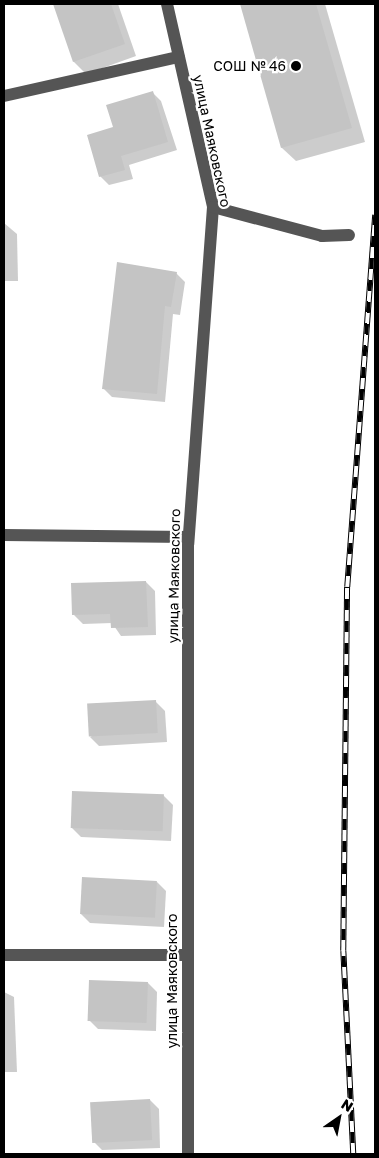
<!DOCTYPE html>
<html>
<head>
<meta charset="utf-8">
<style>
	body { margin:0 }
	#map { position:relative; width:379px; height:1158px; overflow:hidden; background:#fff; font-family:"Golos Text",sans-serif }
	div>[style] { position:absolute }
	.shadow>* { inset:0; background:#0003 }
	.building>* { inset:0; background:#c4c4c4; transform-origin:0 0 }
	.minor>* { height:12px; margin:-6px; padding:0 6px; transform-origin:6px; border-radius:6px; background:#555 }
	.rail>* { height:5.5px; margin-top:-2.75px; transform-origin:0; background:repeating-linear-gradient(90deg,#fff 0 11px,#000 0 22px); box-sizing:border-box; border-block:1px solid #000 }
	.dots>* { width:14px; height:14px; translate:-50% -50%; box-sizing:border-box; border:2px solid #fff; border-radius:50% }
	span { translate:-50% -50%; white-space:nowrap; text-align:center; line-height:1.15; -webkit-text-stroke:4.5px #fff; paint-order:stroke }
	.poi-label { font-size:14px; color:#000 }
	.right { translate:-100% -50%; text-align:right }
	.street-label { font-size:14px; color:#000 }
	.frame { position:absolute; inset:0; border:5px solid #000; pointer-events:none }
	.north { position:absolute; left:314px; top:1093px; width:50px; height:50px; -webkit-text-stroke:4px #fff; paint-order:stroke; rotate:33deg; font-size:14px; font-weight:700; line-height:20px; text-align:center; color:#000 }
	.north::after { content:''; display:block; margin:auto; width:18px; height:22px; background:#000; clip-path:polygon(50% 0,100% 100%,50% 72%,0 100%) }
</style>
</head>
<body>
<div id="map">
	<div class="shadow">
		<div style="clip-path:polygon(54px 4px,118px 4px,136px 56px,86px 74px,74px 62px)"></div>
		<div style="clip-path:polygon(241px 4px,325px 4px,365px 142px,296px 161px,282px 148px)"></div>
		<div style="clip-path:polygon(152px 92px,161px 101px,177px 150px,129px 165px,133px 179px,109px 185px,100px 176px,115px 128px)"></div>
		<div style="clip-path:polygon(4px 223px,17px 234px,18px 281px,4px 281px)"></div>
		<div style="clip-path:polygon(176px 273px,185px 282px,180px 315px,173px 314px,165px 402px,112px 397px,103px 388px)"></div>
		<div style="clip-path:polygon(146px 582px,155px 591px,156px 635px,121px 636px,112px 623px,83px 624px,74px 615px)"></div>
		<div style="clip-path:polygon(156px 702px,165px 711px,167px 742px,99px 746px,90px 737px)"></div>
		<div style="clip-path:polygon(164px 796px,173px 805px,171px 841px,81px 837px,72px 828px)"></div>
		<div style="clip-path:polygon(157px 882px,166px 891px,164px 927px,90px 923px,81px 914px)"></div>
		<div style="clip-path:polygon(148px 983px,157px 992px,156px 1031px,98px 1029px,89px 1020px)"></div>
		<div style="clip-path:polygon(4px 992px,14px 997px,17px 1072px,4px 1072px)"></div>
		<div style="clip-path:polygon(150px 1100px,159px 1109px,160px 1148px,102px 1150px,93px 1141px)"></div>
	</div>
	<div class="building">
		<div style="clip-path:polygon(53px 4px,111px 4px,125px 44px,73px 62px)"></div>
		<div style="clip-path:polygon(240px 4px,316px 4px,352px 128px,281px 148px)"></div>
		<div style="clip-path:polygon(153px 91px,168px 142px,121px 156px,125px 170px,99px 177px,87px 135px,113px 127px,106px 105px)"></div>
		<div style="clip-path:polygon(117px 262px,177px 272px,171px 307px,165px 306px,157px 394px,102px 389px)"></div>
		<div style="clip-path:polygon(146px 581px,148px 627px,111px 628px,110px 614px,72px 615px,71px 583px)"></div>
		<div style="left:156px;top:700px;width:33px;height:69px;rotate:87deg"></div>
		<div style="left:72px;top:791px;width:92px;height:37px;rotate:2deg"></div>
		<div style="left:82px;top:877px;width:75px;height:37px;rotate:3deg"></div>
		<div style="left:89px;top:980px;width:59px;height:41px;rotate:2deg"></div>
		<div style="left:150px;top:1099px;width:41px;height:60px;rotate:87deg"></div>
	</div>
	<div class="minor">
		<div style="left:167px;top:4px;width:208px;rotate:77.2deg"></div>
		<div style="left:213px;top:207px;width:338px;rotate:94.2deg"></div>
		<div style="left:188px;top:544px;width:610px;rotate:90deg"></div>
		<div style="left:4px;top:96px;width:179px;rotate:-12.6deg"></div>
		<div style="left:213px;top:207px;width:113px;rotate:14.9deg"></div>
		<div style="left:322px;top:236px;width:27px;rotate:-2deg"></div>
		<div style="left:4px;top:535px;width:184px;rotate:0.6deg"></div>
		<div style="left:4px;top:955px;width:183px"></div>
	</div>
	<div class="rail">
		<div style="left:353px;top:1154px;width:203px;rotate:-92.8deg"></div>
		<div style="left:343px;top:951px;width:364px;rotate:-89.4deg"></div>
		<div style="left:347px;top:587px;width:373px;rotate:-85.7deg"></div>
	</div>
	<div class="dots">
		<div style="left:296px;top:66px;background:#000"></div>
	</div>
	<div class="poi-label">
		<span class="right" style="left:286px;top:66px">СОШ № 46</span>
	</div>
	<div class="street-label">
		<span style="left:212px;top:141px;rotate:78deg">улица Маяковского</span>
		<span style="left:174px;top:576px;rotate:-89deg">улица Маяковского</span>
		<span style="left:172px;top:981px;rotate:-90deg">улица Маяковского</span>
	</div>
	<div class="frame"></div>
	<div class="north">N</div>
</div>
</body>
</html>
